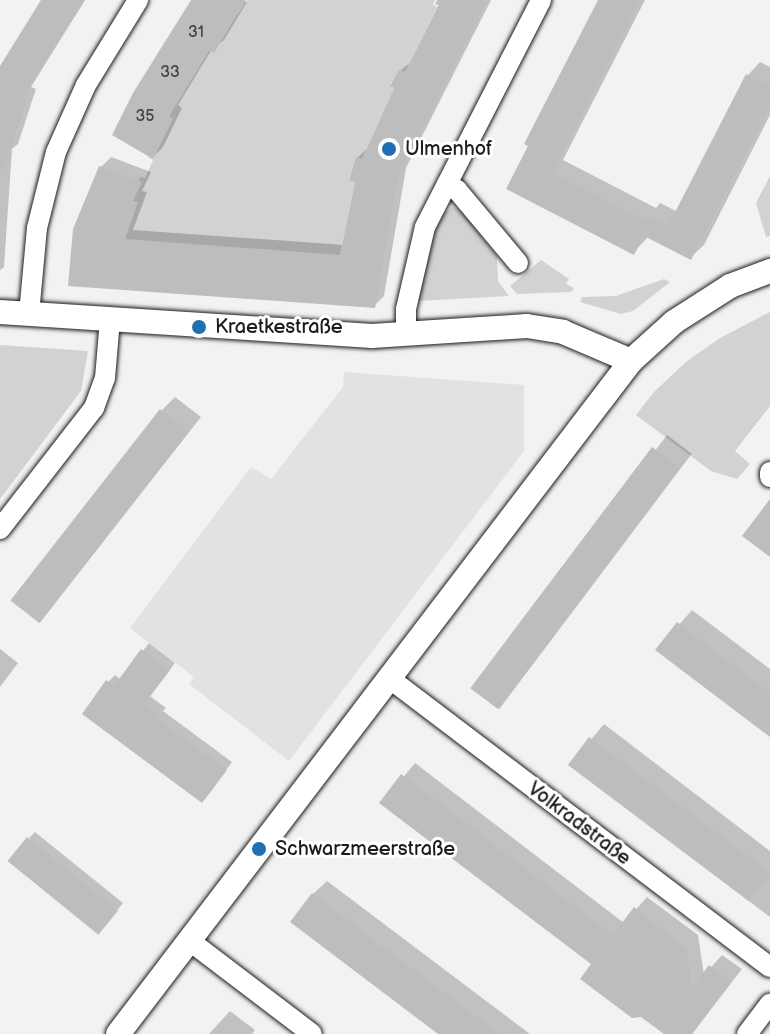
<!DOCTYPE html>
<html>
<head>
<meta charset="utf-8">
<style>
	body { margin:0 }
	#map { position:relative; width:770px; height:1034px; overflow:hidden; background:#f2f2f2; font-family:"Balsamiq Sans",sans-serif }
	div>[style] { position:absolute }
	.built>* { inset:0; background:#e2e2e2 }
	.green>* { inset:0; background:#d2d2d2 }
	.shadow>* { inset:0; background:#0003; transform-origin:0 0 }
	.building>* { inset:0; background:#bdbdbd; transform-origin:0 0 }
	.roads { filter:drop-shadow(0 0 2px #1c1c1c) drop-shadow(0 0 2px #1c1c1c) }
	.minor>* { height:20px; margin:-10px; padding:0 10px; transform-origin:10px; border-radius:10px; background:#fff }
	.tertiary>* { height:24px; margin:-12px; padding:0 12px; transform-origin:12px; border-radius:12px; background:#fff }
	.dots>* { width:22px; height:22px; translate:-50% -50%; box-sizing:border-box; border:4px solid #fff; border-radius:50% }
	span { translate:-50% -50%; white-space:nowrap; text-align:center; line-height:1.15; -webkit-text-stroke:6px #fff; paint-order:stroke }
	.number-label { font-size:16px; color:#444 }
	.number-label span { -webkit-text-stroke-width:0 }
	.poi-label { font-size:20px; color:#1c1c1c }
	.left { translate:0 -50%; text-align:left }
	.street-label { font-size:20px; color:#1c1c1c }
</style>
</head>
<body>
<div id="map">
	<div class="built">
		<div style="clip-path:polygon(344px 372px,524px 385px,524px 451px,289px 761px,189px 684px,194px 677px,130px 628px,251px 467px,271px 479px,343px 387px)"></div>
	</div>
	<div class="green">
		<div style="clip-path:polygon(247px 0,435px 0,433px 4px,437px 7px,405px 72px,399px 69px,390px 85px,394px 88px,362px 159px,356px 158px,349px 179px,355px 182px,338px 265px,275px 250px,126px 243px,118px 231px,140px 177px,145px 178px,153px 160px,148px 157px,173px 119px,169px 116px,233px 12px,238px 14px)"></div>
		<div style="clip-path:polygon(770px 176px,770px 236px,766px 237px,756px 203px)"></div>
		<div style="clip-path:polygon(453px 207px,463px 212px,497px 256px,498px 281px,509px 296px,418px 301px,438px 218px)"></div>
		<div style="clip-path:polygon(541px 260px,569px 279px,566px 284px,574px 288px,571px 292px,517px 294px,510px 286px)"></div>
		<div style="clip-path:polygon(664px 279px,670px 282px,633px 311px,621px 314px,580px 302px,582px 297px,616px 296px)"></div>
		<div style="clip-path:polygon(770px 312px,770px 406px,735px 451px,750px 464px,737px 479px,711px 471px,636px 415px,654px 392px,687px 361px,720px 338px)"></div>
		<div style="clip-path:polygon(0 345px,88px 351px,81px 391px,0 499px)"></div>
	</div>
	<div class="shadow">
		<div style="clip-path:polygon(43px 0,85px 0,31px 87px,36px 89px,18px 144px,12px 149px,4px 267px,0 270px,0 72px)"></div>
		<div style="clip-path:polygon(194px 0,247px 2px,224px 40px,212px 49px,178px 105px,182px 108px,163px 147px,153px 157px)"></div>
		<div style="clip-path:polygon(437px 0,491px 0,406px 168px,384px 296px,374px 306px,70px 284px,101px 167px,111px 157px,151px 172px,142px 191px,147px 192px,133px 230px,344px 245px,357px 181px,357px 158px,368px 148px,397px 88px,401px 70px,412px 61px,440px 6px,435px 4px)"></div>
		<div style="clip-path:polygon(600px 0,645px 0,563px 160px,656px 208px,660px 203px,678px 212px,748px 75px,760px 62px,770px 67px,770px 115px,704px 245px,691px 257px,649px 236px,634px 252px,509px 188px)"></div>
		<div style="clip-path:polygon(175px 397px,201px 417px,40px 621px,161px 411px)"></div>
		<div style="left:667px;top:435px;width:31px;height:319px;rotate:37deg"></div>
		<div style="clip-path:polygon(692px 610px,770px 669px,770px 735px,658px 649px)"></div>
		<div style="clip-path:polygon(149px 643px,175px 663px,150px 696px,166px 708px,163px 711px,232px 762px,209px 794px,108px 682px,115px 675px,121px 680px)"></div>
		<div style="clip-path:polygon(0 649px,18px 663px,0 687px)"></div>
		<div style="clip-path:polygon(604px 724px,770px 851px,770px 917px,570px 765px)"></div>
		<div style="clip-path:polygon(415px 763px,624px 923px,647px 897px,698px 935px,704px 975px,722px 955px,742px 969px,692px 1034px,668px 1034px,594px 964px,382px 803px)"></div>
		<div style="clip-path:polygon(35px 832px,123px 903px,104px 927px,29px 838px)"></div>
		<div style="clip-path:polygon(327px 881px,530px 1034px,442px 1034px,313px 894px)"></div>
		<div style="clip-path:polygon(230px 1011px,255px 1030px,252px 1034px,209px 1034px)"></div>
	</div>
	<div class="building">
		<div style="clip-path:polygon(41px 0,85px 0,22px 98px,27px 100px,3px 170px,0 169px,0 66px)"></div>
		<div style="clip-path:polygon(191px 0,246px 0,214px 53px,209px 50px,169px 116px,173px 119px,153px 159px,112px 135px,133px 93px)"></div>
		<div style="clip-path:polygon(441px 0,487px 0,397px 180px,375px 308px,68px 286px,73px 229px,99px 166px,142px 182px,133px 201px,138px 202px,125px 239px,340px 255px,355px 182px,349px 180px,356px 157px,362px 159px,394px 88px,390px 86px,399px 69px,405px 72px)"></div>
		<div style="clip-path:polygon(598px 0,641px 0,552px 173px,644px 220px,646px 215px,668px 226px,746px 74px,770px 86px,770px 106px,691px 260px,644px 236px,634px 255px,506px 189px,528px 146px,524px 144px)"></div>
		<div style="left:160px;top:409px;width:37px;height:243px;rotate:38deg"></div>
		<div style="left:652px;top:447px;width:35px;height:302px;rotate:37deg"></div>
		<div style="clip-path:polygon(770px 499px,770px 557px,742px 536px)"></div>
		<div style="clip-path:polygon(677px 622px,770px 693px,770px 737px,655px 650px)"></div>
		<div style="clip-path:polygon(141px 649px,170px 670px,145px 703px,160px 716px,158px 719px,227px 770px,202px 803px,82px 714px,106px 680px,114px 686px)"></div>
		<div style="left:589px;top:737px;width:227px;height:35px;rotate:37deg"></div>
		<div style="clip-path:polygon(401px 774px,613px 935px,634px 907px,686px 948px,692px 987px,709px 965px,731px 982px,692px 1034px,664px 1034px,641px 1017px,632px 1018px,580px 979px,591px 964px,379px 803px)"></div>
		<div style="left:27px;top:837px;width:117px;height:31px;rotate:39deg"></div>
		<div style="clip-path:polygon(312px 893px,380px 945px,499px 1034px,438px 1034px,290px 922px)"></div>
	</div>
	<div class="roads">
		<div class="minor">
			<div style="left:447px;top:184px;width:12px;rotate:31deg"></div>
			<div style="left:457px;top:190px;width:95px;rotate:50.1deg"></div>
			<div style="left:29px;top:314px;width:86px;rotate:-84.7deg"></div>
			<div style="left:37px;top:228px;width:78px;rotate:-76deg"></div>
			<div style="left:56px;top:152px;width:73px;rotate:-65.9deg"></div>
			<div style="left:86px;top:85px;width:100px;rotate:-58.5deg"></div>
			<div style="left:406px;top:334px;width:25px;rotate:-90deg"></div>
			<div style="left:406px;top:309px;width:84px;rotate:-77deg"></div>
			<div style="left:425px;top:227px;width:255px;rotate:-62.9deg"></div>
			<div style="left:770px;top:472px;width:5px;rotate:90deg"></div>
			<div style="left:0;top:529px;width:153px;rotate:-52.2deg"></div>
			<div style="left:94px;top:408px;width:32px;rotate:-70deg"></div>
			<div style="left:105px;top:378px;width:58px;rotate:-85.1deg"></div>
			<div style="left:389px;top:678px;width:478px;rotate:37.2deg"></div>
			<div style="left:190px;top:941px;width:153px;rotate:37.3deg"></div>
			<div style="left:747px;top:1034px;width:38px;rotate:-53deg"></div>
		</div>
		<div class="tertiary">
			<div style="left:0;top:312px;width:373px;rotate:3.7deg"></div>
			<div style="left:372px;top:336px;width:155px;rotate:-3.7deg"></div>
			<div style="left:527px;top:326px;width:36px;rotate:9deg"></div>
			<div style="left:563px;top:332px;width:74px;rotate:23.1deg"></div>
			<div style="left:118px;top:1034px;width:846px;rotate:-52.68deg"></div>
			<div style="left:631px;top:361px;width:58px;rotate:-42.2deg"></div>
			<div style="left:674px;top:322px;width:67px;rotate:-32.7deg"></div>
			<div style="left:730px;top:286px;width:43px;rotate:-20.6deg"></div>
		</div>
	</div>
	<div class="dots">
		<div style="left:389px;top:149px;background:#1f6fb2"></div>
		<div style="left:199px;top:327px;background:#1f6fb2"></div>
		<div style="left:259px;top:849px;background:#1f6fb2"></div>
	</div>
	<div class="number-label">
		<span style="left:196px;top:33px">31</span>
		<span style="left:170px;top:73px">33</span>
		<span style="left:145px;top:117px">35</span>
	</div>
	<div class="poi-label">
		<span class="left" style="left:405px;top:149px">Ulmenhof</span>
		<span class="left" style="left:215px;top:327px">Kraetkestraße</span>
		<span class="left" style="left:275px;top:849px">Schwarzmeerstraße</span>
	</div>
	<div class="street-label">
		<span style="left:579px;top:824px;rotate:37deg">Volkradstraße</span>
	</div>
</div>
</body>
</html>
